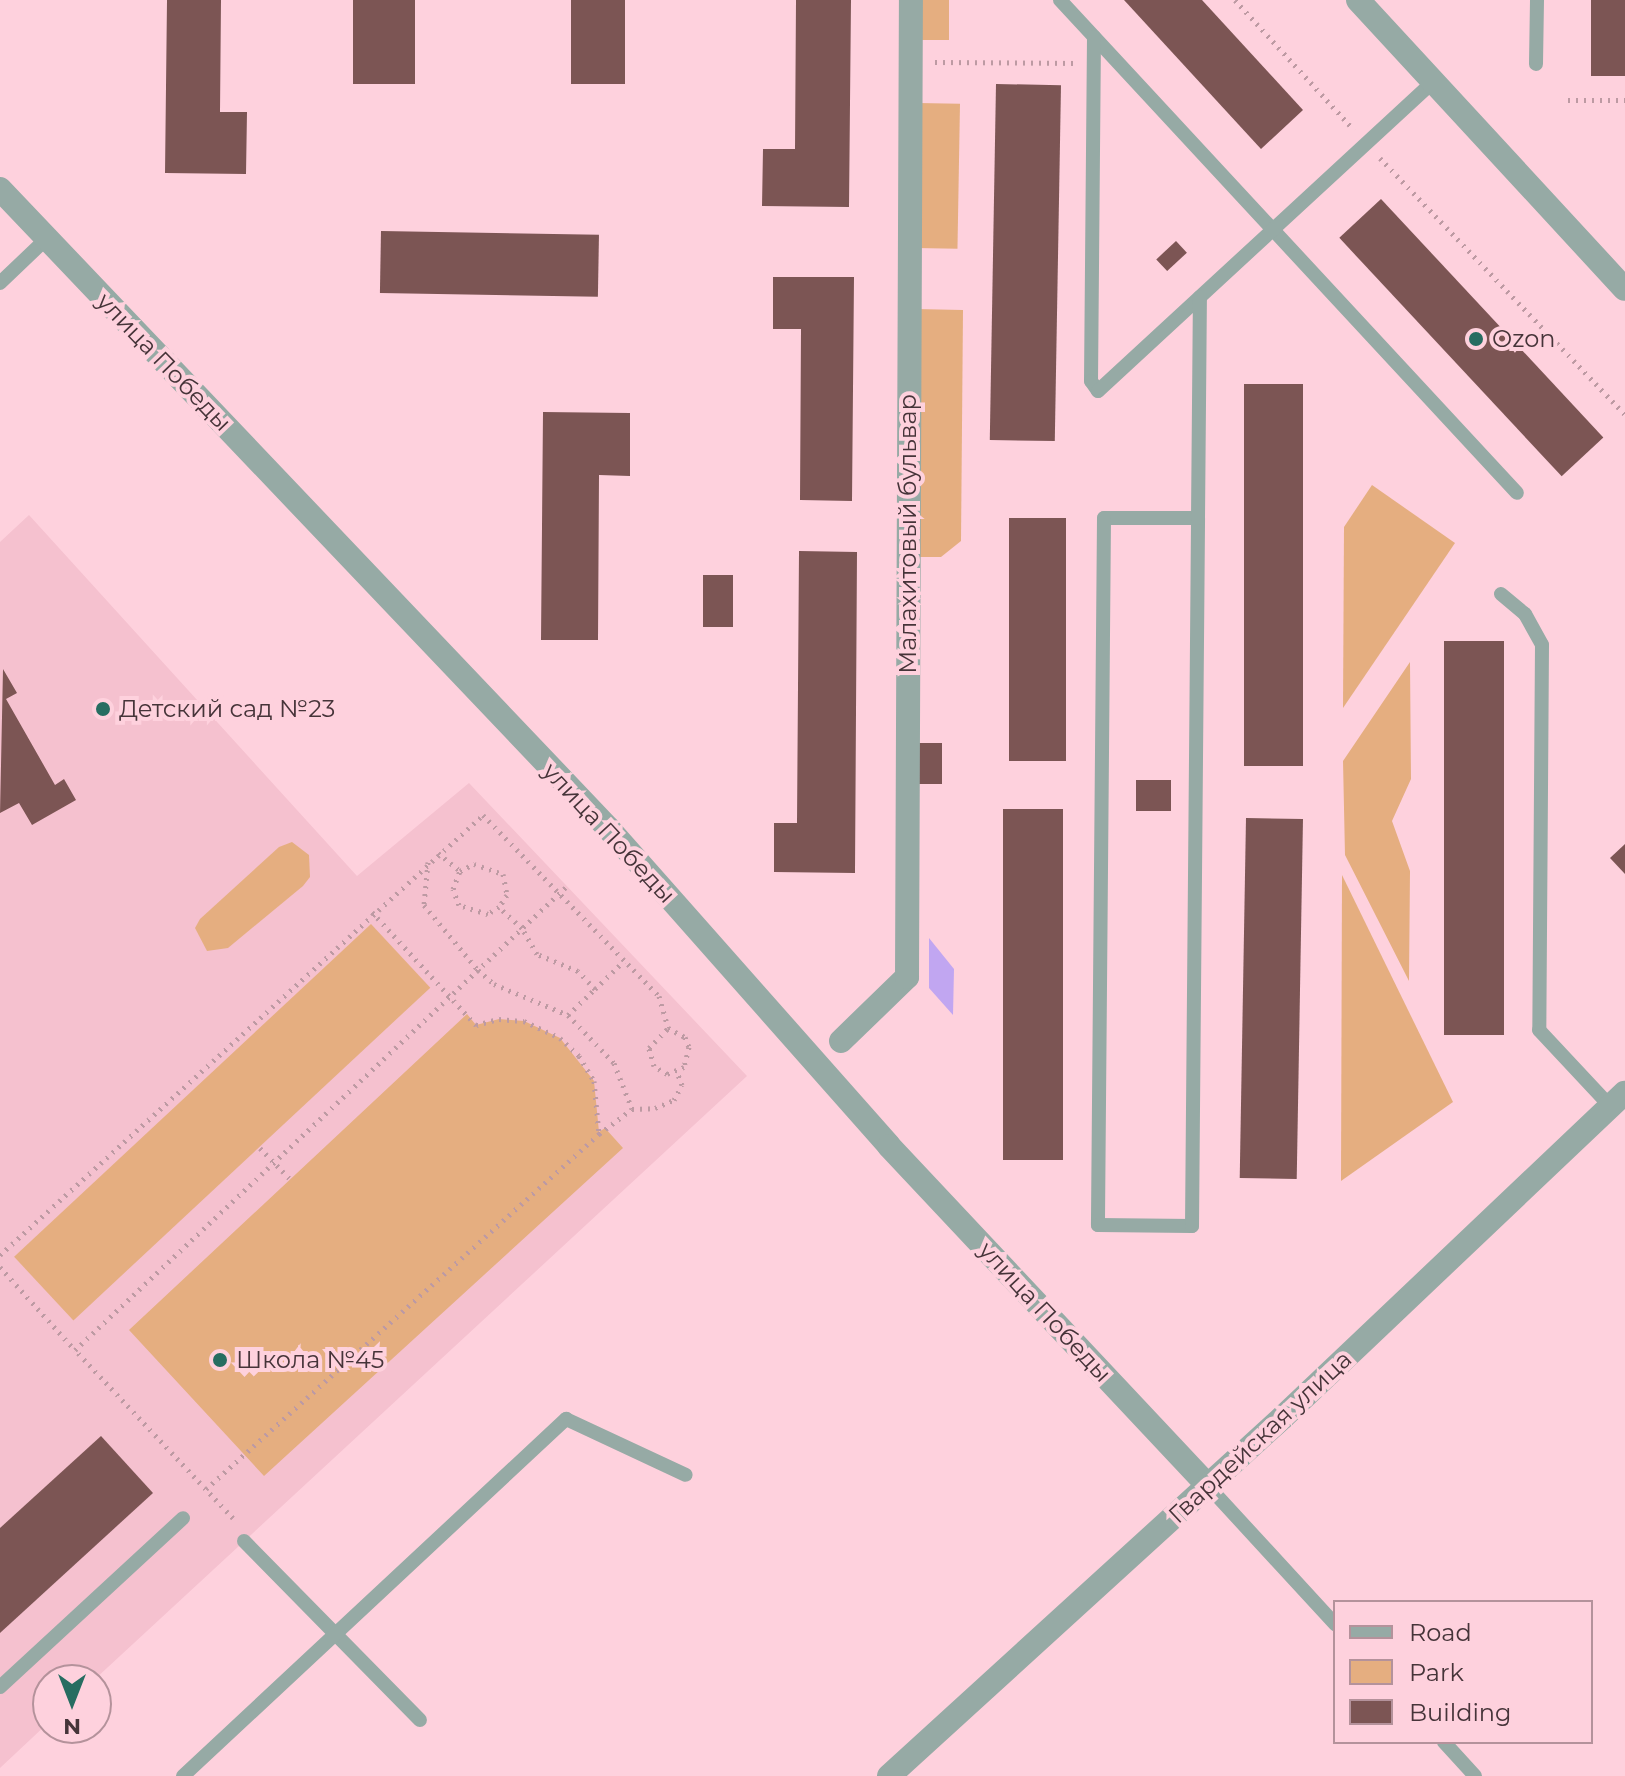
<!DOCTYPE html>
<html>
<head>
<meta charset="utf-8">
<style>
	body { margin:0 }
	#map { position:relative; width:1625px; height:1776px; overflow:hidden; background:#fed1dd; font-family:Montserrat,sans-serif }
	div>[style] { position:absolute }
	.built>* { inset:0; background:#f5c1cf }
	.green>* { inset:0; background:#e5ae80; transform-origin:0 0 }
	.water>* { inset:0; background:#c1a6f1 }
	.building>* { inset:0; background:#7c5554; transform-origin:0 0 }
	.path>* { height:5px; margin-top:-2.5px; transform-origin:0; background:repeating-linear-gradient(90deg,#bd9aa3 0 2px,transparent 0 8px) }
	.lane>* { height:14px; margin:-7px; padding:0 7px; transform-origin:7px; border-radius:7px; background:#96aaa5 }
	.street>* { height:24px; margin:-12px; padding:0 12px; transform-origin:12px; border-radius:12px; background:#96aaa5 }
	.dots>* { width:22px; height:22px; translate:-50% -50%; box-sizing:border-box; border:4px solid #fed1dd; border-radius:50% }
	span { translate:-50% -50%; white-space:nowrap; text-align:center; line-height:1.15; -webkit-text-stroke:8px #fed1dd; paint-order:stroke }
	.poi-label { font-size:24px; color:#463439 }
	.left { translate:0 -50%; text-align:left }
	.street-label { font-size:24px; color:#463439 }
	.legend { position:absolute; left:1333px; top:1600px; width:260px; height:144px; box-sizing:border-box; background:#fed1dd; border:2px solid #b4929b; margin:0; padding:10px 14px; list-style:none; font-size:24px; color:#463439 }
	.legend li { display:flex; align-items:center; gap:16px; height:40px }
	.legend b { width:40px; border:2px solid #b4929b }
	.north { position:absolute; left:32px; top:1664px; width:80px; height:80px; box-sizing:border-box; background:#fed1dd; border:2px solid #b4929b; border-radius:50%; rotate:180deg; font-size:22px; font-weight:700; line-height:32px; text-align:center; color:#463439 }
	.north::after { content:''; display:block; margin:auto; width:28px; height:36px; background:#276d61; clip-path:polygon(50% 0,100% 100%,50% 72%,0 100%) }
</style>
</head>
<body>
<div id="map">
	<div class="built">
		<div style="clip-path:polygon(29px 515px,357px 876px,469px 783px,747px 1076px,94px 1680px,48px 1680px,48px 1723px,0 1768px,0 542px)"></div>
	</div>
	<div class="green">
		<div style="left:917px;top:0;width:32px;height:40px"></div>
		<div style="left:918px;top:103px;width:42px;height:145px;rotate:1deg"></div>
		<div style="clip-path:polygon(915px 309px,963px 310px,961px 541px,941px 557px,913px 557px)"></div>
		<div style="clip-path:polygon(1372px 485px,1455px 543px,1343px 708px,1344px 527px)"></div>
		<div style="clip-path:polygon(1410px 662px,1411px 779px,1392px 821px,1410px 871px,1409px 981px,1345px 855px,1343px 761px)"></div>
		<div style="clip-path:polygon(292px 842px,309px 855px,310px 877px,303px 886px,228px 948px,207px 951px,195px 928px,200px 919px,279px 847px)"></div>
		<div style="clip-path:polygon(1342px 875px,1453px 1102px,1341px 1181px)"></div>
		<div style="left:371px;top:924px;width:87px;height:488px;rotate:47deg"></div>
		<div style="clip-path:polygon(467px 1014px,476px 1025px,499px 1019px,524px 1021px,560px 1038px,594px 1081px,599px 1132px,605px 1128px,623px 1148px,264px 1476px,129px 1330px)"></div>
	</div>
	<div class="water">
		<div style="clip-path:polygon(929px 938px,954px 969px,953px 1015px,929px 988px)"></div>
	</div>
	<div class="building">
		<div style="clip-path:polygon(167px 0,221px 0,220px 112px,247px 112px,246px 174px,165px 173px)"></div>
		<div style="left:353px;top:0;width:62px;height:84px"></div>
		<div style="left:571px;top:0;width:54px;height:84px"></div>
		<div style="clip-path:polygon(796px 0,851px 0,849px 207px,762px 206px,763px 149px,795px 149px)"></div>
		<div style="clip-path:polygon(1124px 0,1202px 0,1303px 110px,1261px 149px)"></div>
		<div style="left:1591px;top:0;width:34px;height:76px"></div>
		<div style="left:996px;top:84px;width:65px;height:356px;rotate:1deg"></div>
		<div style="left:1381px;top:199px;width:326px;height:57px;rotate:47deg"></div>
		<div style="left:381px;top:231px;width:218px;height:62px;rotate:1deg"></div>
		<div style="left:1176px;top:241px;width:16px;height:27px;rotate:47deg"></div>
		<div style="clip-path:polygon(773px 277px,854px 277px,852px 501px,800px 500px,801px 329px,773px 329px)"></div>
		<div style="left:1244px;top:384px;width:59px;height:382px"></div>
		<div style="clip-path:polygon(543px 412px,630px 413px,630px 476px,599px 475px,598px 640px,541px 640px)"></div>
		<div style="left:1009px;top:518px;width:57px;height:243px"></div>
		<div style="clip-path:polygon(799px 551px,857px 552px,855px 873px,774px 872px,774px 823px,797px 823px)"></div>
		<div style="left:703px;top:575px;width:30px;height:52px"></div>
		<div style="left:1444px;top:641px;width:60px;height:394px"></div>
		<div style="clip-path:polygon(3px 669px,17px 693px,6px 699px,55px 785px,64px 779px,76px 800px,32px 825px,19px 803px,0 813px)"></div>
		<div style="left:919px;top:743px;width:23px;height:41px"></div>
		<div style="left:1136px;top:780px;width:35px;height:31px"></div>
		<div style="left:1003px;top:809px;width:60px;height:351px"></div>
		<div style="left:1246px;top:818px;width:57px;height:360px;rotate:1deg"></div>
		<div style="clip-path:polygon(1625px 844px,1625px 874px,1610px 858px)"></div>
		<div style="clip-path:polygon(101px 1436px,153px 1493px,0 1633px,0 1528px)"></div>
	</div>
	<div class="path">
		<div style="left:1235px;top:0;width:176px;rotate:47.5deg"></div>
		<div style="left:935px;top:62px;width:142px;rotate:0.4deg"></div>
		<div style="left:1568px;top:100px;width:57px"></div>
		<div style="left:1380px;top:158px;width:354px;rotate:46.3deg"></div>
		<div style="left:438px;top:853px;width:28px;rotate:39deg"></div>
		<div style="left:460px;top:871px;width:16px;rotate:-27deg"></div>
		<div style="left:474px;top:864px;width:31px;rotate:19deg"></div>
		<div style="left:503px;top:874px;width:21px;rotate:79deg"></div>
		<div style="left:507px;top:895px;width:14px;rotate:124deg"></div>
		<div style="left:499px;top:907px;width:13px;rotate:148deg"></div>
		<div style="left:488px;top:914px;width:30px;rotate:-163deg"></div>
		<div style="left:459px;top:905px;width:17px;rotate:-111deg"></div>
		<div style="left:453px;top:889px;width:19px;rotate:-69deg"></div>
		<div style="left:428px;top:862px;width:43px;rotate:95.3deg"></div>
		<div style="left:424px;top:905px;width:85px;rotate:50.3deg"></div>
		<div style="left:478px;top:970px;width:21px;rotate:41deg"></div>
		<div style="left:494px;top:984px;width:80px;rotate:22.7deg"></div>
		<div style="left:568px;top:1015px;width:37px;rotate:-44deg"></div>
		<div style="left:595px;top:989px;width:25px;rotate:-133deg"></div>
		<div style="left:578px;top:971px;width:44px;rotate:-157.5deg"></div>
		<div style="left:537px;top:954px;width:30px;rotate:-120deg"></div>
		<div style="left:522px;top:928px;width:31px;rotate:-138deg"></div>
		<div style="left:372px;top:912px;width:154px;rotate:47.4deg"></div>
		<div style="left:476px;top:1025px;width:24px;rotate:-15deg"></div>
		<div style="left:499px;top:1019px;width:25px;rotate:5deg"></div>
		<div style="left:524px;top:1021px;width:40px;rotate:25deg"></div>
		<div style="left:560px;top:1038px;width:26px;rotate:43deg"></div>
		<div style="left:579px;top:1056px;width:29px;rotate:59deg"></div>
		<div style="left:594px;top:1081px;width:53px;rotate:84.6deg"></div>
		<div style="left:599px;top:1134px;width:41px;rotate:-37.1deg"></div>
		<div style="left:595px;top:989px;width:40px;rotate:-44deg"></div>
		<div style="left:568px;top:1015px;width:66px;rotate:46.2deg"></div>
		<div style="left:614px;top:1063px;width:49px;rotate:68.6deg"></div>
		<div style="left:632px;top:1109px;width:23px;rotate:-2deg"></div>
		<div style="left:655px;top:1108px;width:21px;rotate:-23deg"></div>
		<div style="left:674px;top:1100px;width:17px;rotate:-62deg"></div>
		<div style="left:682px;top:1085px;width:14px;rotate:-111deg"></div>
		<div style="left:260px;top:1148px;width:46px;rotate:45.9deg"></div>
		<div style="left:0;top:1255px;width:653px;rotate:-42.33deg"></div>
		<div style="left:483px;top:815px;width:252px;rotate:45.8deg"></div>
		<div style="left:659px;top:996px;width:33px;rotate:74deg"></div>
		<div style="left:668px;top:1028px;width:19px;rotate:28deg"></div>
		<div style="left:685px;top:1037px;width:11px;rotate:68deg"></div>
		<div style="left:689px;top:1047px;width:21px;rotate:104deg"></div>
		<div style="left:684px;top:1067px;width:18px;rotate:158deg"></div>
		<div style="left:667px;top:1074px;width:15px;rotate:-148deg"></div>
		<div style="left:654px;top:1066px;width:19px;rotate:-106deg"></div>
		<div style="left:649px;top:1048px;width:28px;rotate:-46deg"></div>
		<div style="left:0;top:1267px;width:112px;rotate:47.9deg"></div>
		<div style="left:206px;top:1489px;width:530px;rotate:-42.09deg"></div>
		<div style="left:233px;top:1518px;width:231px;rotate:-133.2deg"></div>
		<div style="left:75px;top:1350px;width:676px;rotate:-43.32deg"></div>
	</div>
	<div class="lane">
		<div style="left:1060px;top:0;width:672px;rotate:47.17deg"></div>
		<div style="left:1094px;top:37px;width:344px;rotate:90.5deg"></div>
		<div style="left:1091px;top:381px;width:12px;rotate:55deg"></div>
		<div style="left:1098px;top:391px;width:456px;rotate:-42.7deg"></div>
		<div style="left:1536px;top:64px;width:64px;rotate:-89.1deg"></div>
		<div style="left:0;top:283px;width:64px;rotate:-43.7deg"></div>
		<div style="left:1198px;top:518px;width:94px;rotate:180deg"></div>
		<div style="left:1104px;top:518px;width:707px;rotate:90.49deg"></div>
		<div style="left:1098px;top:1225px;width:94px;rotate:0.6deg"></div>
		<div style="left:1192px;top:1226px;width:708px;rotate:-89.51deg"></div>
		<div style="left:1198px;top:518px;width:221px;rotate:-89.5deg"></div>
		<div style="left:1501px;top:594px;width:31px;rotate:40deg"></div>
		<div style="left:1525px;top:614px;width:35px;rotate:61deg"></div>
		<div style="left:1542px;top:645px;width:385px;rotate:90.4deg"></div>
		<div style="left:1539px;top:1030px;width:105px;rotate:46.9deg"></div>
		<div style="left:1208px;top:1486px;width:188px;rotate:47.4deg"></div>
		<div style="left:244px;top:1541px;width:251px;rotate:45.5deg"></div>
		<div style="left:0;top:1687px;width:249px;rotate:-42.7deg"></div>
		<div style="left:1444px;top:1742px;width:46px;rotate:47.6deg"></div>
		<div style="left:183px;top:1776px;width:524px;rotate:-42.99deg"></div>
		<div style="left:566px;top:1419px;width:132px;rotate:25deg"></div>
	</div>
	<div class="street">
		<div style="left:1358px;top:0;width:393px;rotate:47.3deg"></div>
		<div style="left:0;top:189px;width:882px;rotate:46.42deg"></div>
		<div style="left:608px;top:828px;width:424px;rotate:48.5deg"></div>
		<div style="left:889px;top:1146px;width:466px;rotate:46.8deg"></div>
		<div style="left:841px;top:1041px;width:92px;rotate:-44.1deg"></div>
		<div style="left:907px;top:977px;width:977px;rotate:-89.77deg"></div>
		<div style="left:889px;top:1776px;width:533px;rotate:-42.34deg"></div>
		<div style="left:1283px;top:1417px;width:471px;rotate:-43.5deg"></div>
	</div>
	<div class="dots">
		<div style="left:1476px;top:339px;background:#276d61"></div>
		<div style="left:103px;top:709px;background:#276d61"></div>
		<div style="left:220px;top:1360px;background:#276d61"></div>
	</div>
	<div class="poi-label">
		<span class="left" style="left:1492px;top:339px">Ozon</span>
		<span class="left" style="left:119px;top:709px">Детский сад №23</span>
		<span class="left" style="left:236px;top:1360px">Школа №45</span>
	</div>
	<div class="street-label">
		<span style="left:164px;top:362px;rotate:46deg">улица Победы</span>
		<span style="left:908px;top:534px;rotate:-90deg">Малахитовый бульвар</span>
		<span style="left:609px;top:833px;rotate:47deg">улица Победы</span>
		<span style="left:1045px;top:1312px;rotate:47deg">улица Победы</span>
		<span style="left:1260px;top:1437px;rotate:-43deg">Гвардейская улица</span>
	</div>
	<ul class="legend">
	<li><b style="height:10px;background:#96aaa5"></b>Road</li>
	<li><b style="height:22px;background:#e5ae80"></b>Park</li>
	<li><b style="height:22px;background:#7c5554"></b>Building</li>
	</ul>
	<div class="north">N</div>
</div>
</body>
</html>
